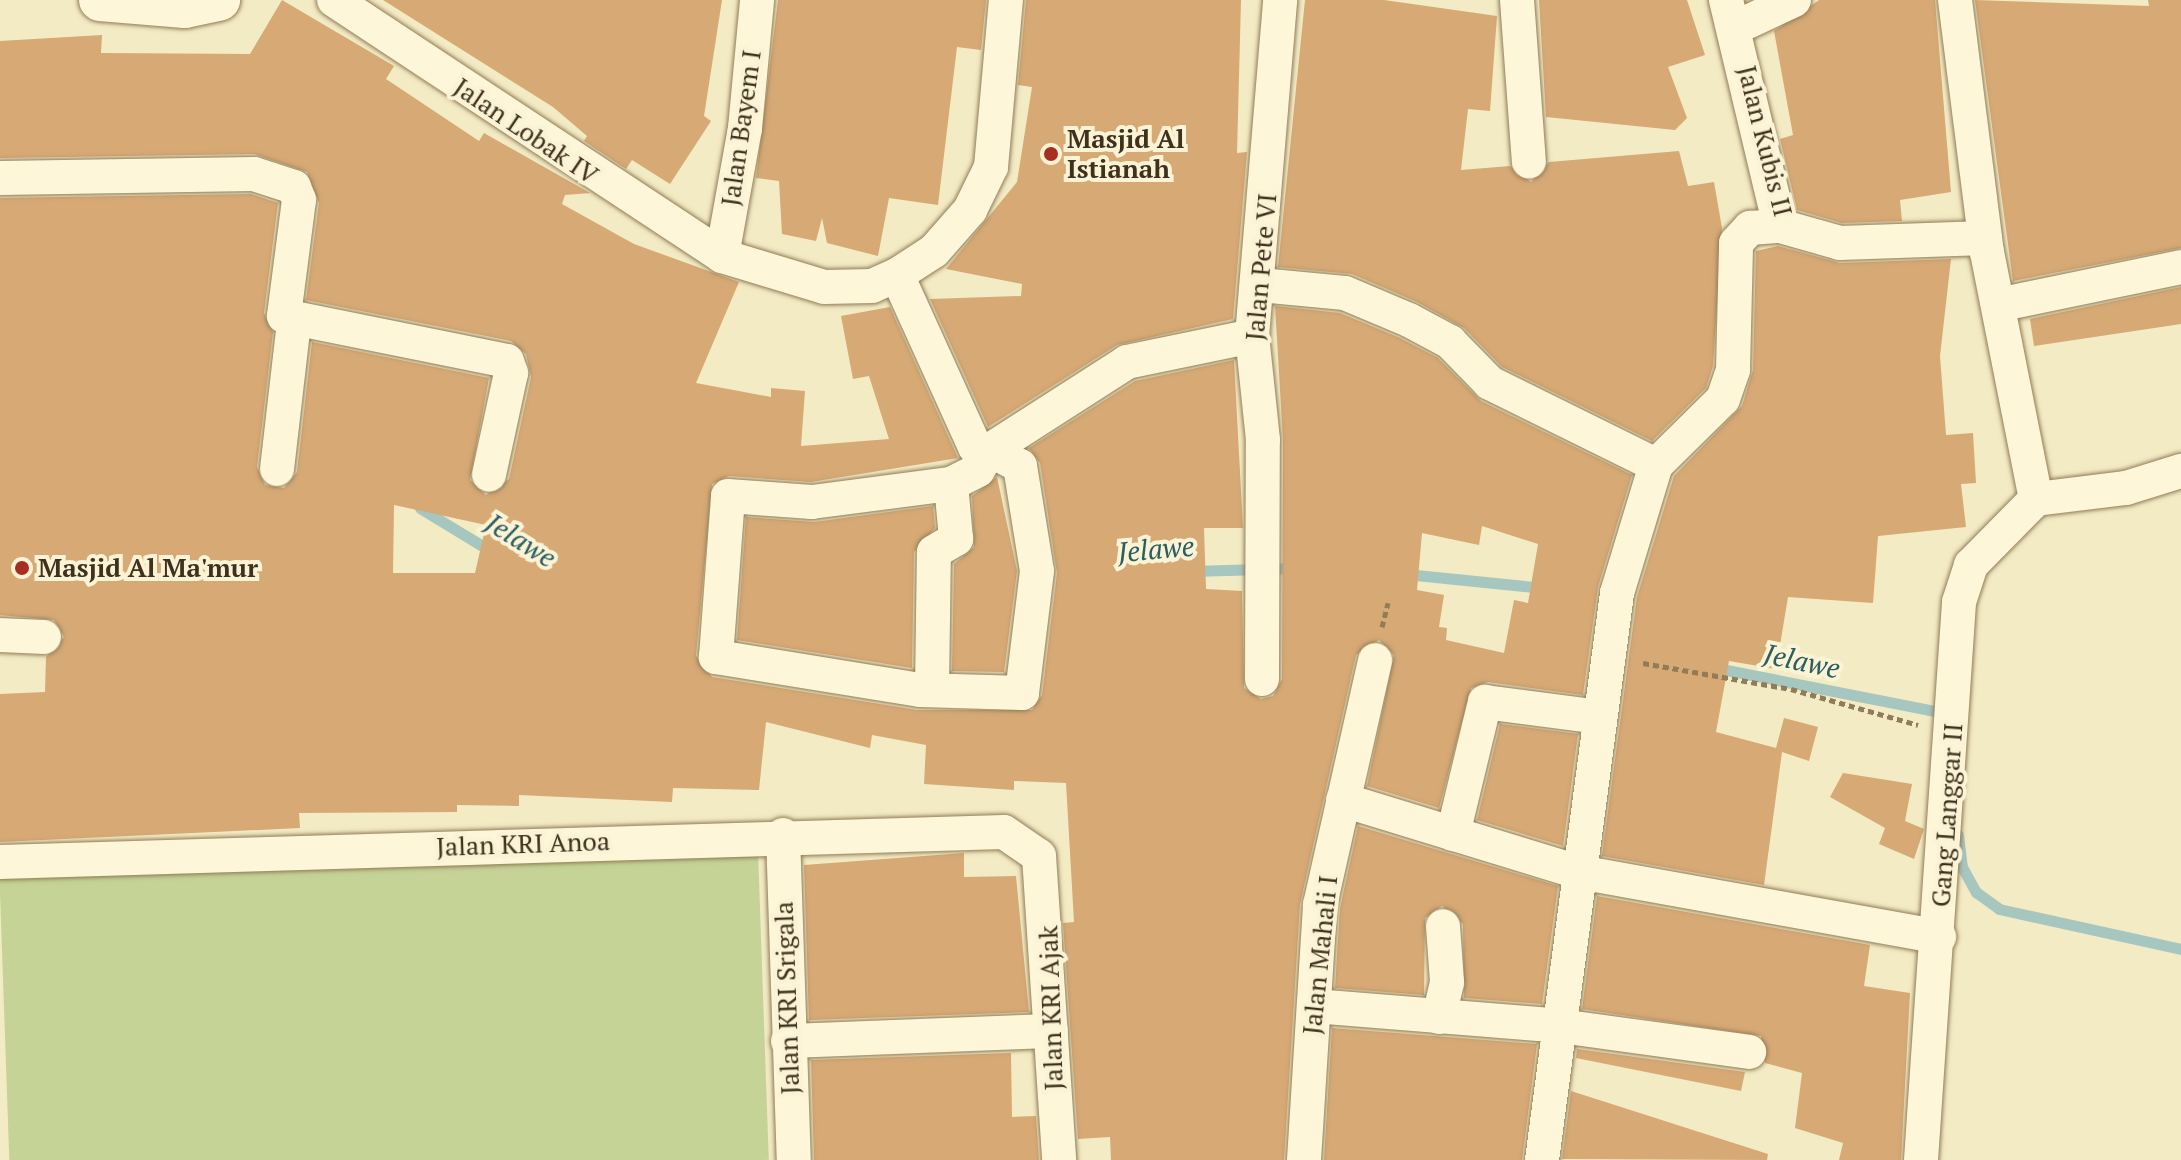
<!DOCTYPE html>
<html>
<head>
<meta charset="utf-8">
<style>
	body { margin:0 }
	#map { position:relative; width:2181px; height:1160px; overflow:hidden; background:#f3ebc4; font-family:"PT Serif",serif }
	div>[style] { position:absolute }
	.green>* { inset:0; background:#c5d396; transform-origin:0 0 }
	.stream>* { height:11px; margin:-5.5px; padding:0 5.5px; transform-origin:5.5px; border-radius:5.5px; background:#a6c6c0 }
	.building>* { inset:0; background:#d6a975 }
	.path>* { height:5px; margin-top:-2.5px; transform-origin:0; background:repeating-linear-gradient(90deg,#917c57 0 6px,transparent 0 10px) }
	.roads { filter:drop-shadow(0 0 2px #917c57) drop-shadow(0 0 2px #917c57) }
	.minor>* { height:34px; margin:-17px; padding:0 17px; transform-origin:17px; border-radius:17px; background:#fdf6d9 }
	.tertiary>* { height:42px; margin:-21px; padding:0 21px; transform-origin:21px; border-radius:21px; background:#fdf6d9 }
	.dots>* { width:22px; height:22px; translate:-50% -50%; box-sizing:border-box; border:4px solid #faf3d5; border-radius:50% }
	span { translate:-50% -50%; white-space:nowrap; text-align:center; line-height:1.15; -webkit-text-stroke:8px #faf3d5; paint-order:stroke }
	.street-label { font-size:26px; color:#3f311d }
	.poi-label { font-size:26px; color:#3f311d; font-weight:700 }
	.left { translate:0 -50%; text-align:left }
	.water-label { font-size:28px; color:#2b5e60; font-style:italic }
</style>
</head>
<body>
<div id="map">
	<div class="green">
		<div style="left:758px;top:851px;width:309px;height:759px;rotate:88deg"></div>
	</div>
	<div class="stream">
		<div style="left:420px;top:508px;width:87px;rotate:31.3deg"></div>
		<div style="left:1191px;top:571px;width:106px;rotate:-1.6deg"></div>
		<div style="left:1406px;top:574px;width:139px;rotate:5.8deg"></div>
		<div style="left:1716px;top:668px;width:234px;rotate:11.1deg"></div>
		<div style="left:1958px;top:835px;width:32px;rotate:83deg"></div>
		<div style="left:1962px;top:867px;width:29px;rotate:61deg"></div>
		<div style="left:1976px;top:892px;width:29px;rotate:36deg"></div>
		<div style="left:1999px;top:909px;width:186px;rotate:12.4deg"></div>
	</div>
	<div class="building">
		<div style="clip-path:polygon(evenodd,282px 0,394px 66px,386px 79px,479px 141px,484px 133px,590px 193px,565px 195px,562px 204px,634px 244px,739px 282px,696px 383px,771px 397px,771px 388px,805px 391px,801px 446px,889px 439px,869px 376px,853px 379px,841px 316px,890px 307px,958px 458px,811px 482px,729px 476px,712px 484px,696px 656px,712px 677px,917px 710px,1032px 710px,1042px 695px,1057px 573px,1040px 463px,1029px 448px,1135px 381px,1234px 360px,1243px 528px,1204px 528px,1206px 589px,1242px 591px,1244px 688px,1261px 699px,1273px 696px,1282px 679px,1283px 440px,1275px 306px,1340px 313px,1400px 338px,1438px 358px,1481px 401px,1632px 475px,1598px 587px,1583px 695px,1488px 682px,1471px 688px,1439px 808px,1367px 786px,1394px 655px,1379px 640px,1356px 655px,1300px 904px,1284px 1160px,1111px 1160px,1110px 1137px,1078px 1139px,1063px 923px,1074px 922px,1066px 783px,1014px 781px,1014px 790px,924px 784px,926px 745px,872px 735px,870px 748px,766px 722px,759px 790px,673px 788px,672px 802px,519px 795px,519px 806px,457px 805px,457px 812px,299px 813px,300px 828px,0 842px,0 694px,45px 692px,46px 657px,64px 637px,54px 620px,0 615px,0 198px,251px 194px,278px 203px,264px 313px,273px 332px,257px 467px,265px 485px,284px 488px,297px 472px,312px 342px,489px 378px,470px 480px,486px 495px,509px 479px,531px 377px,526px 354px,511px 341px,306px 300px,319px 203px,307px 172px,254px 154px,0 158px,0 41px,102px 35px,101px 53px,250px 54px,282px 0,394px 505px,486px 525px,475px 573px,393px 573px,394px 505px,282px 0,1482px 526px,1538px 544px,1528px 603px,1514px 600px,1504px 653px,1446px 640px,1447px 628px,1439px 627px,1444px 595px,1417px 590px,1422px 533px,1479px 545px,1482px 526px)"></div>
		<div style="clip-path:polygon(383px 0,722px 0,704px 116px,711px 121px,670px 184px,632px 160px,626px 169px,584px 141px,587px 136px,553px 107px)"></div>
		<div style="clip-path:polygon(778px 0,986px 0,981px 50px,957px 47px,938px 205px,889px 198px,878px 256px,827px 243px,822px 218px,816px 241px,782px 234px,779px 181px,756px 178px)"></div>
		<div style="clip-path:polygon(1026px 0,1241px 0,1237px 153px,1247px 152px,1233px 319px,1117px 345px,988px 427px,930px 299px,1021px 296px,1022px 284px,946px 269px,1017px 182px,1032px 87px,1018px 85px)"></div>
		<div style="clip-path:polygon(1305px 0,1384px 0,1497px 16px,1490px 111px,1468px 109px,1461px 170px,1510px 166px,1531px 182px,1549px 162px,1679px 151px,1688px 186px,1714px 182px,1722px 228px,1713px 366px,1706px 388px,1652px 441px,1502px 367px,1464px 328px,1417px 302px,1352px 274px,1278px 267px)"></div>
		<div style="clip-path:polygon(1539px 0,1687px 0,1705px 55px,1668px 67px,1687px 118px,1675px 130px,1546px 117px)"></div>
		<div style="clip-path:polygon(1935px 0,1951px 192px,1900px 200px,1902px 221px,1842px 223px,1797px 210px,1780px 139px,1793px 135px,1774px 31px,1819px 0)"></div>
		<div style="clip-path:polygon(1975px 0,2149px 6px,2148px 0,2181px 0,2181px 248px,2013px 281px)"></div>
		<div style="clip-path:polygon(1778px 246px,1840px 263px,1951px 259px,1940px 356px,1946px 435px,1973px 433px,1976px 483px,1961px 484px,1966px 527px,1878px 536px,1873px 603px,1788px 597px,1776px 669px,1729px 661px,1716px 732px,1776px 748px,1784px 718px,1818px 727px,1809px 761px,1782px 752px,1764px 885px,1602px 856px,1637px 597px,1674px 476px,1742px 406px,1753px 370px,1756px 251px)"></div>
		<div style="clip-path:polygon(2181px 287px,2181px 324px,2034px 346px,2030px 319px)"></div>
		<div style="clip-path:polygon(997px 477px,1017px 571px,1004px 672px,952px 671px,954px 564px,974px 547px,972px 496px)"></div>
		<div style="clip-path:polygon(933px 506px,935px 528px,914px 552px,912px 668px,737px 640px,746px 517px,814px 522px)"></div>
		<div style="clip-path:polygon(1500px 724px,1578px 734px,1563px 846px,1477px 820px)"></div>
		<div style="clip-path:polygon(1843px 773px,1912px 784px,1905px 821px,1924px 829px,1914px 859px,1879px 844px,1885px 828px,1830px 797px)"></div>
		<div style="clip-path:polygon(1358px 826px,1558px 886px,1542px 1004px,1464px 998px,1463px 924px,1442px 906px,1425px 918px,1424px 995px,1335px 988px,1340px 908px)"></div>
		<div style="clip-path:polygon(964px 853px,964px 877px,1016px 876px,1029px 1012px,809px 1020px,804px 865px)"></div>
		<div style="clip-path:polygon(1597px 896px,1870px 945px,1864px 986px,1910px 993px,1901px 1160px,1839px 1160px,1843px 1143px,1795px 1128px,1802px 1073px,1765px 1063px,1761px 1036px,1582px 1009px)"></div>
		<div style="clip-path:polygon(1332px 1028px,1537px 1044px,1522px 1160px,1324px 1160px)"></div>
		<div style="clip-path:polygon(1577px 1049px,1745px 1072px,1741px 1091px,1576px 1058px)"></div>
		<div style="clip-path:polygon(1011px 1053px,1012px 1117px,1036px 1116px,1039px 1160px,814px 1160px,811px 1060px)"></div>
		<div style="clip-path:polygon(1571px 1091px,1768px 1154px,1767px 1160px,1562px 1159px)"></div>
	</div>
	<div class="path">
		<div style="left:1382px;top:627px;width:25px;rotate:-76deg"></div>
		<div style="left:1643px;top:663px;width:150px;rotate:10deg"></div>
		<div style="left:1791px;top:689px;width:132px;rotate:15.8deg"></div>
	</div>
	<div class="roads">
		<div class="minor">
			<div style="left:334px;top:0;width:465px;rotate:33.4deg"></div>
			<div style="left:722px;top:256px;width:107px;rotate:16.9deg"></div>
			<div style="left:824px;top:287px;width:48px;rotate:-1.2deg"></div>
			<div style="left:872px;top:286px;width:27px;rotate:-24deg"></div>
			<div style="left:897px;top:275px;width:44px;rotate:-33deg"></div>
			<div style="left:934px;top:251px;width:55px;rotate:-48.7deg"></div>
			<div style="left:970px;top:210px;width:48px;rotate:-64deg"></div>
			<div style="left:991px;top:167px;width:168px;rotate:-84.9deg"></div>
			<div style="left:1517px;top:0;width:162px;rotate:85.8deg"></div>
			<div style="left:1726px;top:0;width:232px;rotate:76.6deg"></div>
			<div style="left:1780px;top:226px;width:62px;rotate:15.8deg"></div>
			<div style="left:1840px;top:243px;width:145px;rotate:-2deg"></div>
			<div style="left:1955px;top:0;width:254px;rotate:82.8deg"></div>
			<div style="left:1987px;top:252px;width:252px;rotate:78.8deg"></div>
			<div style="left:1737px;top:27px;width:63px;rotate:-25.3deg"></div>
			<div style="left:0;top:178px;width:254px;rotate:-0.9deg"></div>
			<div style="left:254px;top:174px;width:42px;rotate:18deg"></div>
			<div style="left:294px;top:187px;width:14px;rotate:69deg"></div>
			<div style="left:299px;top:200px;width:117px;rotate:97.4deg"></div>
			<div style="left:284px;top:316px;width:227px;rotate:11.4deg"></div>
			<div style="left:507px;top:361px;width:13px;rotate:72deg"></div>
			<div style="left:511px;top:373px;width:104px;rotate:102.2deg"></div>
			<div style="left:722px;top:256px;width:130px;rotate:-79.8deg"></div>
			<div style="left:745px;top:128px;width:129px;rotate:-84.6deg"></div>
			<div style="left:897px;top:275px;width:189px;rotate:65.6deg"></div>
			<div style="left:975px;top:447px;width:15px;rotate:11deg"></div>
			<div style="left:990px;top:450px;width:163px;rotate:-32.7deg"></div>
			<div style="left:1127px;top:362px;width:128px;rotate:-11.7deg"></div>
			<div style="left:1260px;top:285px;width:85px;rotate:5.4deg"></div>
			<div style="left:1345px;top:293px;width:69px;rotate:22.9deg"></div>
			<div style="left:1409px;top:320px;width:47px;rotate:28.2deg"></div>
			<div style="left:1450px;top:342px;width:57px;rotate:45.7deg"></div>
			<div style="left:1490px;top:383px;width:185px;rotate:26.3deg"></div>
			<div style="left:1998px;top:305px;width:187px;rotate:-11.7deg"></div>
			<div style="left:990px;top:450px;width:34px;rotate:28deg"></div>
			<div style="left:1020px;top:466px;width:106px;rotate:80.8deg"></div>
			<div style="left:1037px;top:571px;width:123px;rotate:97deg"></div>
			<div style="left:1022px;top:693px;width:102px;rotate:-178.3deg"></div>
			<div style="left:920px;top:690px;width:207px;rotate:-170.8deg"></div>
			<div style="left:716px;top:657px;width:161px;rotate:-85.7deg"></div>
			<div style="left:728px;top:496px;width:84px;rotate:4.1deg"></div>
			<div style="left:812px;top:502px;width:140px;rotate:-7.4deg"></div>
			<div style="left:951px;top:484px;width:30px;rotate:-27deg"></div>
			<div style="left:978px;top:470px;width:23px;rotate:-59deg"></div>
			<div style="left:277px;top:469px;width:148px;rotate:-83.4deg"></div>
			<div style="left:2036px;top:499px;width:91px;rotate:-7deg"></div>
			<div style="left:2126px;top:488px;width:58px;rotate:-17.2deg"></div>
			<div style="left:0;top:635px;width:44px;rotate:2.6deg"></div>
			<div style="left:1262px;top:679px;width:239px;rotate:-89.8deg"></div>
			<div style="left:1263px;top:440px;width:105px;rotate:-96deg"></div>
			<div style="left:1252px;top:336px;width:337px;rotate:-85.2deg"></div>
			<div style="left:932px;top:690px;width:138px;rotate:-89.2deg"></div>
			<div style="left:934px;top:552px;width:26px;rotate:-31deg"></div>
			<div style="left:956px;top:539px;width:55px;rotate:-95.2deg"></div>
			<div style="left:1343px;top:800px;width:247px;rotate:17deg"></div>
			<div style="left:1579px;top:872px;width:366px;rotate:10.2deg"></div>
			<div style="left:1453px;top:834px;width:136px;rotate:-76.4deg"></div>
			<div style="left:1485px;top:702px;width:115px;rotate:7.5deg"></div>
			<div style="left:783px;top:835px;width:325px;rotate:88.1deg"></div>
			<div style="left:0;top:862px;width:1004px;rotate:-1.71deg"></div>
			<div style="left:1004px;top:832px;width:42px;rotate:34.4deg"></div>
			<div style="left:1039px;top:856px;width:305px;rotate:86.2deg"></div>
			<div style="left:1314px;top:1006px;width:247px;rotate:4.6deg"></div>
			<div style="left:1560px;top:1026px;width:191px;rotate:7.8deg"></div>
			<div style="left:1439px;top:1017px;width:36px;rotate:-77deg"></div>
			<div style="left:1447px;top:982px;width:56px;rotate:-94.1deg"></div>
			<div style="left:788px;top:1041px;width:263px;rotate:-2.2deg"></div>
			<div style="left:1304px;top:1160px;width:256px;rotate:-86.4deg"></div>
			<div style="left:1320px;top:905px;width:251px;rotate:-77.3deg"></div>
			<div style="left:1542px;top:1160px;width:572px;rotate:-82.46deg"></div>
			<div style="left:1617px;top:593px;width:134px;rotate:-73.1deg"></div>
			<div style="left:1656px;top:465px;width:94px;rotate:-44.6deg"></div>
			<div style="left:1723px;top:399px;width:31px;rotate:-71deg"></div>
			<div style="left:1733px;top:370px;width:127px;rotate:-88.6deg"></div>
			<div style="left:1736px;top:243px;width:21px;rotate:-47deg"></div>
			<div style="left:1750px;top:228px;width:30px;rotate:-4deg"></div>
			<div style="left:1921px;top:1160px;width:559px;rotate:-86.1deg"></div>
			<div style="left:1959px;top:602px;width:39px;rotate:-72deg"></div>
			<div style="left:1971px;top:565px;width:93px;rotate:-45.4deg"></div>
		</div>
		<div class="tertiary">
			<div style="left:100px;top:0;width:85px;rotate:4.7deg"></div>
			<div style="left:185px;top:7px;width:35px;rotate:-12deg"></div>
		</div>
	</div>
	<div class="dots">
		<div style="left:1051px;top:154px;background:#a72e20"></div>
		<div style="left:22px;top:568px;background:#a72e20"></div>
	</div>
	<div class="street-label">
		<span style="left:741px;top:128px;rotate:-82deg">Jalan Bayem I</span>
		<span style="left:526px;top:131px;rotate:34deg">Jalan Lobak IV</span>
		<span style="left:1765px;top:141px;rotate:76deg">Jalan Kubis II</span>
		<span style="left:1261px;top:267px;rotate:-85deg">Jalan Pete VI</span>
		<span style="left:1947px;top:815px;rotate:-86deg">Gang Langgar II</span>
		<span style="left:523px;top:844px;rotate:-2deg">Jalan KRI Anoa</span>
		<span style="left:1320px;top:955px;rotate:-84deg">Jalan Mahali I</span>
		<span style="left:787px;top:998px;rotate:-92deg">Jalan KRI Srigala</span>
		<span style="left:1051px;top:1008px;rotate:-92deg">Jalan KRI Ajak</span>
	</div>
	<div class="poi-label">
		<span class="left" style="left:1067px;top:154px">Masjid Al<br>Istianah</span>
		<span class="left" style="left:38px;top:568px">Masjid Al Ma'mur</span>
	</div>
	<div class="water-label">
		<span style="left:521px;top:540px;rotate:32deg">Jelawe</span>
		<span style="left:1156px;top:549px;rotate:-5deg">Jelawe</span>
		<span style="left:1802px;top:661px;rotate:12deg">Jelawe</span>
	</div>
</div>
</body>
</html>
